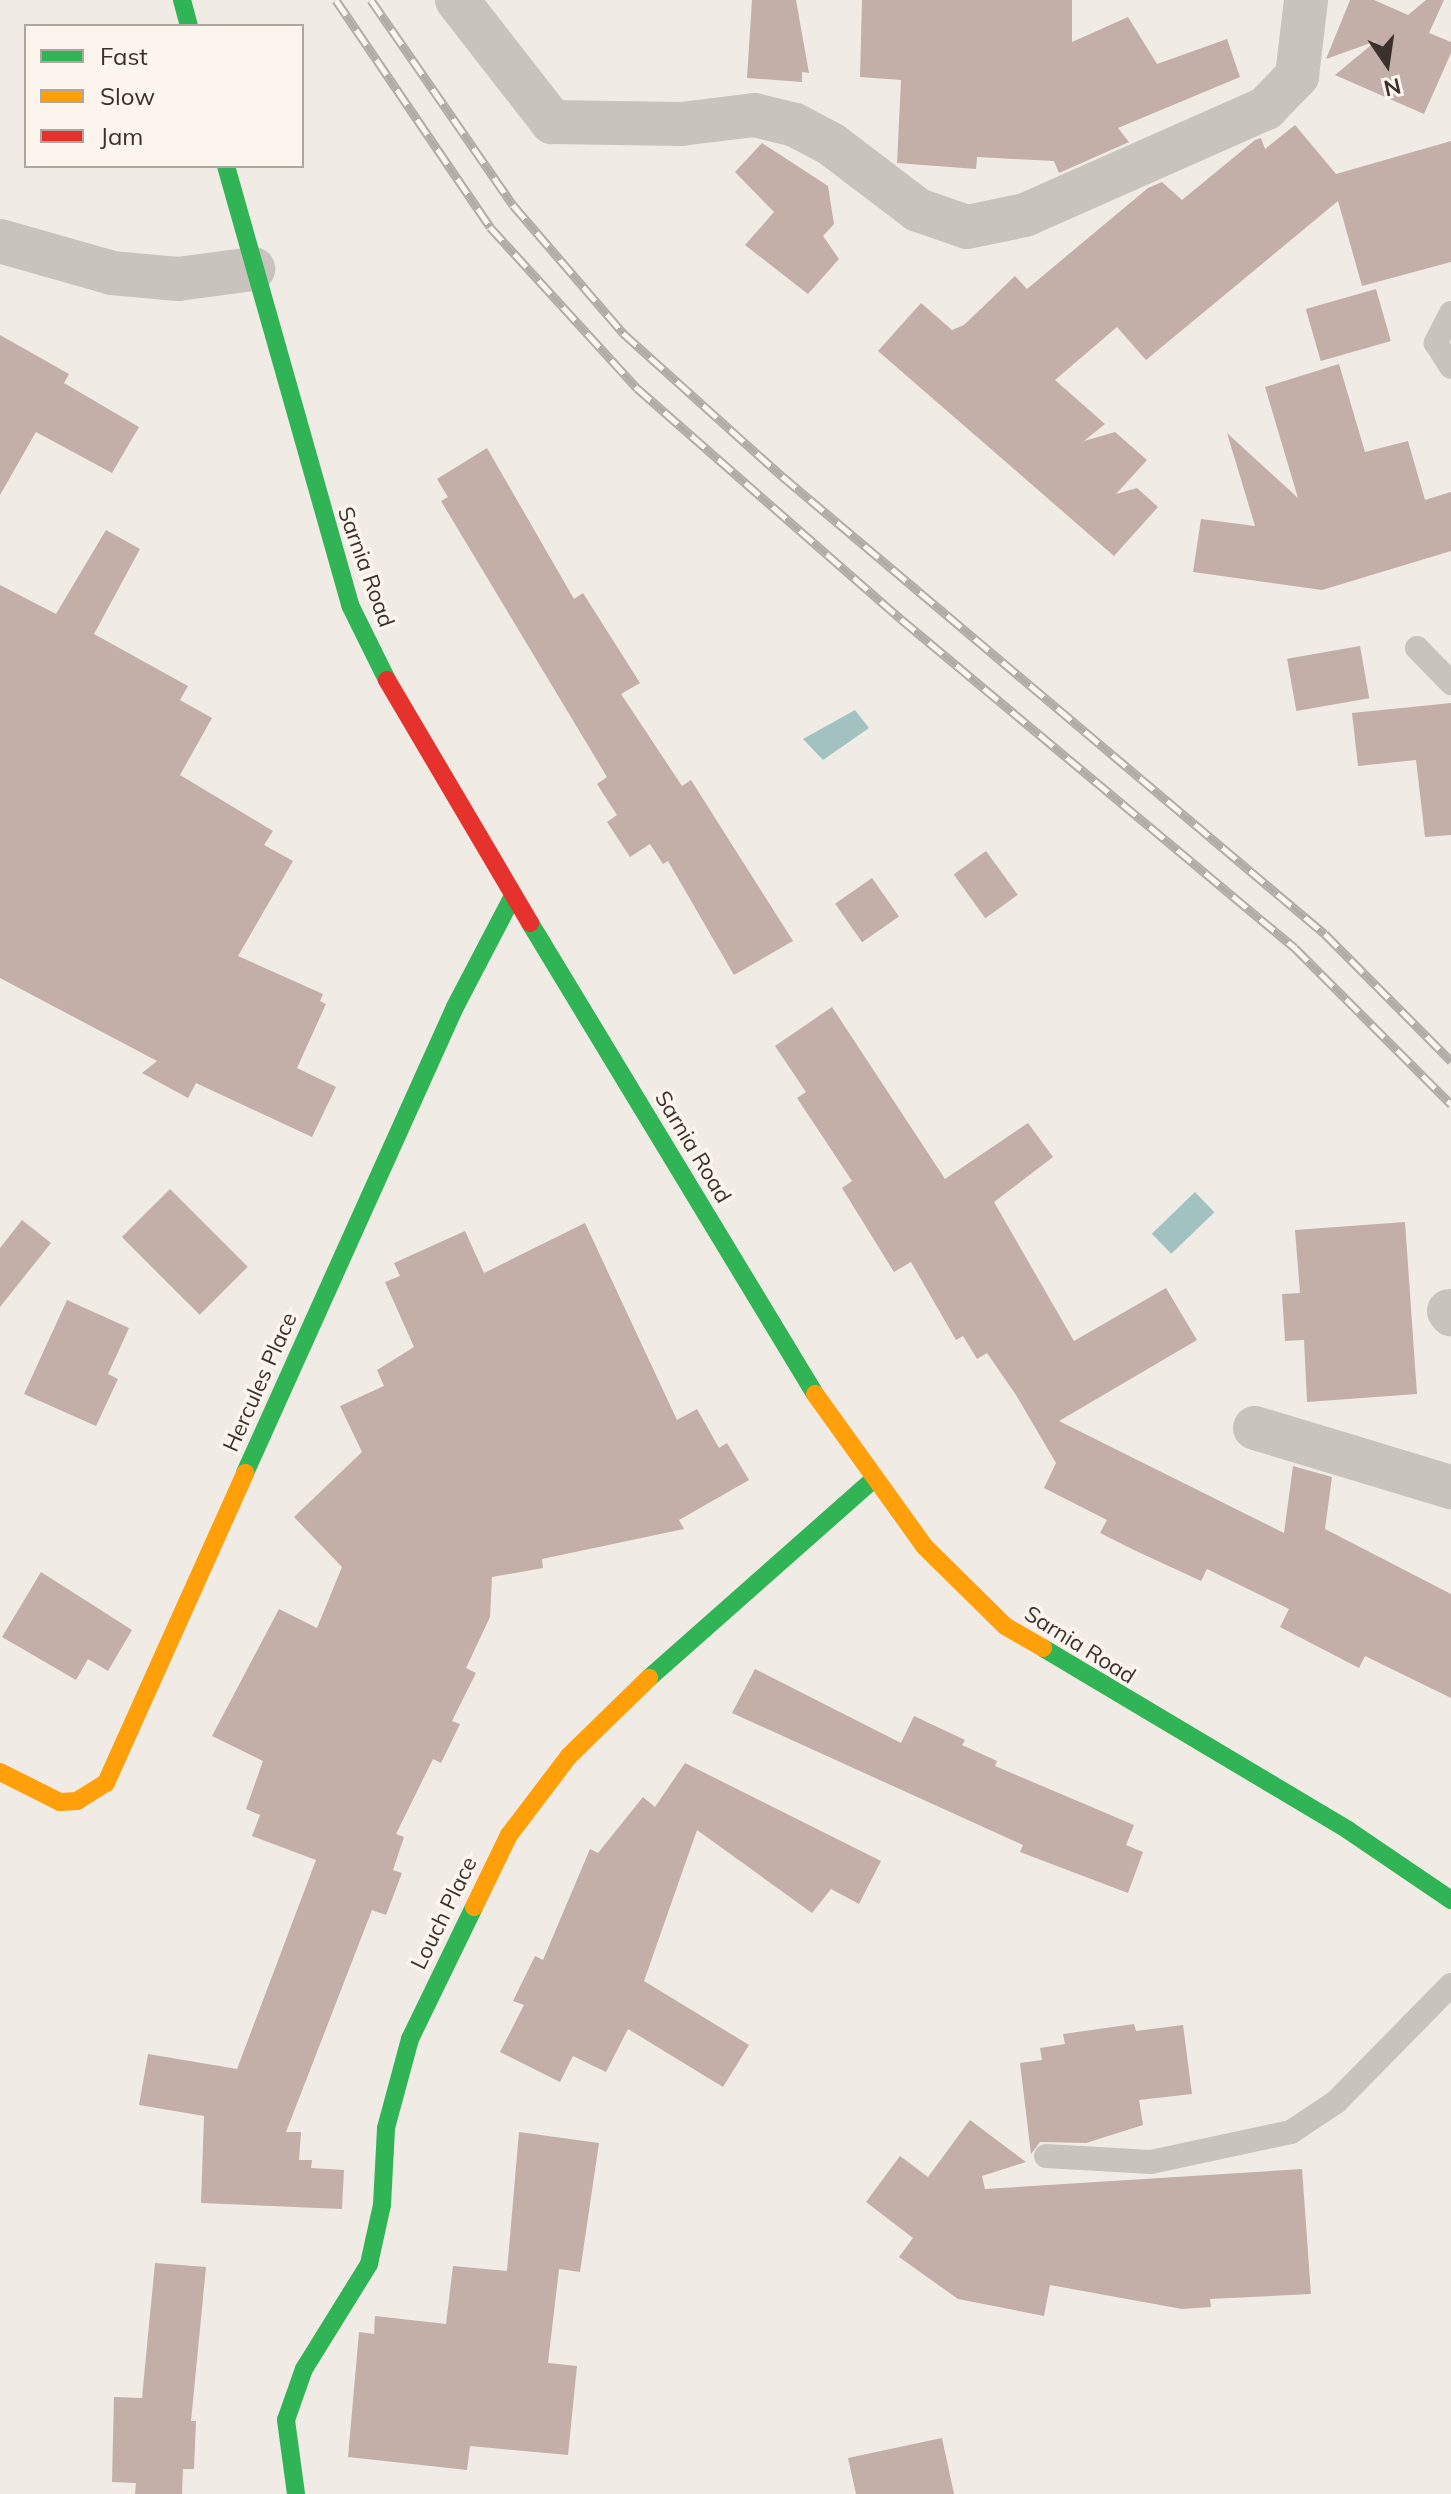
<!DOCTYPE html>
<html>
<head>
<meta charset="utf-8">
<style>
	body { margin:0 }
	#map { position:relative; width:1451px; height:2494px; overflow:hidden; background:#f0ebe5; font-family:Mulish,sans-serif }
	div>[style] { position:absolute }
	.water>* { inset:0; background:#a1c2c1; transform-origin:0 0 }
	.building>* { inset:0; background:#c3afa7; transform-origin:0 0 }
	.lane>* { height:24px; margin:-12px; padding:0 12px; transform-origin:12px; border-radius:12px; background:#c9c3be }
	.street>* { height:44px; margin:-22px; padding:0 22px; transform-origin:22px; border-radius:22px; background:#c9c3be }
	.fast>* { height:18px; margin:-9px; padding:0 9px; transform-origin:9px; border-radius:9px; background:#30b455 }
	.slow>* { height:18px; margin:-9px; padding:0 9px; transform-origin:9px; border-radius:9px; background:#ff9f0a }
	.jam>* { height:18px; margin:-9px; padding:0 9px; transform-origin:9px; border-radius:9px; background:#e5322d }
	.rail>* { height:9px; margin-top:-4.5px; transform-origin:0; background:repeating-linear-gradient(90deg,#fbf5ee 0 18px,#b1aca8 0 36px); box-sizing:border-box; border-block:2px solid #b1aca8 }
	span { translate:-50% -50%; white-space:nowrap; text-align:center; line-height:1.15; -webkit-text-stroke:7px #fbf5ee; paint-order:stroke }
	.street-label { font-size:22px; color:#3b302b }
	.legend { position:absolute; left:24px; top:24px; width:280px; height:144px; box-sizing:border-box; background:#fbf5ee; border:2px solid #aea6a0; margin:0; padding:10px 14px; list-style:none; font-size:24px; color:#3b302b }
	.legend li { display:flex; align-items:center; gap:16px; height:40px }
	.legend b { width:40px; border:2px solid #aea6a0 }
	.north { position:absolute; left:1347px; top:24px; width:80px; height:80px; -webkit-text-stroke:6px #fbf5ee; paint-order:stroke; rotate:167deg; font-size:22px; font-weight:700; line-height:32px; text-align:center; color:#3b302b }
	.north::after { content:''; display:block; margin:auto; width:28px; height:36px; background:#3b302b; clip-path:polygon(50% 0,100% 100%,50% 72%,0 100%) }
</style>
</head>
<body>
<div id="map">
	<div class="water">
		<div style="clip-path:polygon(855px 710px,869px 728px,823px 760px,803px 739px)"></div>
		<div style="left:1195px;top:1192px;width:28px;height:60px;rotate:46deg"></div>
	</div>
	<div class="building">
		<div style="clip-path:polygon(752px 0,796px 0,809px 73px,802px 72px,802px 82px,747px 78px)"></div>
		<div style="clip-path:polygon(862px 0,1072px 0,1072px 42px,1128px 17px,1157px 64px,1227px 39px,1240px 77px,1118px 128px,1129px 142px,1059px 173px,1054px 161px,977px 157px,976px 169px,897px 163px,901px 80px,860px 77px)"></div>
		<div style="clip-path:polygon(1350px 0,1374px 0,1408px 15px,1426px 0,1444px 0,1429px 33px,1451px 42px,1451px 53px,1424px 114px,1335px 75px,1376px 41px,1326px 59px)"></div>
		<div style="clip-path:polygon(1295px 125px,1336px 174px,1451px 141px,1451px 262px,1362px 286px,1338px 201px,1146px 360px,1117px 327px,1055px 380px,1105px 424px,1084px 441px,1115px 432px,1147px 460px,1116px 494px,1137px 488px,1158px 507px,1114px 556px,878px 351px,921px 303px,952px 330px,964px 325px,1015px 276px,1027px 289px,1148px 188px,1162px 182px,1182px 200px,1255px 140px,1261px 138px,1265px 149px)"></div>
		<div style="clip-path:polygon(762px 143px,828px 186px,834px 224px,823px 236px,839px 259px,808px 294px,745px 245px,774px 212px,735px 172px)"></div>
		<div style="left:1376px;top:289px;width:54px;height:73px;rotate:74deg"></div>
		<div style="clip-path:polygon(0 335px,69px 374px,64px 383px,139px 427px,112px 473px,36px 432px,0 495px)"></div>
		<div style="clip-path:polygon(1339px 364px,1365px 452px,1408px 441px,1425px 500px,1451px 492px,1451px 551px,1322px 590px,1193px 572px,1201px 519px,1255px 526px,1227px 433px,1298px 498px,1265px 387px)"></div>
		<div style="clip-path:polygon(487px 448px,574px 599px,583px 593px,640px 683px,621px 694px,682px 786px,691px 780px,793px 941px,734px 975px,668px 861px,663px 864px,650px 844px,630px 857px,607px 822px,617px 815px,597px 784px,607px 777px,441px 501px,448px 497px,437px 479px)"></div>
		<div style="clip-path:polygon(106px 530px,140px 549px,94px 634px,188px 686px,180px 700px,212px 718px,180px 775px,273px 831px,264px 845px,293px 861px,238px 956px,323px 994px,320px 1001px,326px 1004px,297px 1068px,336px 1087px,312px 1137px,196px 1083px,188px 1098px,142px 1073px,157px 1061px,0 978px,0 585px,56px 614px)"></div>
		<div style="left:1360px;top:646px;width:53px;height:74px;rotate:80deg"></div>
		<div style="clip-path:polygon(1451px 703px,1451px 835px,1425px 837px,1416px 760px,1358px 766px,1352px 713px)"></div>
		<div style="left:986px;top:851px;width:54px;height:40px;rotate:54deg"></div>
		<div style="left:872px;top:878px;width:47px;height:45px;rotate:55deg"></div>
		<div style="clip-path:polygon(832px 1007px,945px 1179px,1028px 1123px,1053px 1157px,994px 1202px,1074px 1341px,1166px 1288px,1197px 1340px,1059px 1421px,1284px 1533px,1293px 1466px,1332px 1477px,1325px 1529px,1451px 1594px,1451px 1698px,1365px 1656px,1359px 1668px,1280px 1627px,1289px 1609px,1207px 1569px,1201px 1581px,1134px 1550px,1100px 1533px,1107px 1520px,1044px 1488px,1056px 1463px,1016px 1395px,987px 1353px,977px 1359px,963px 1336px,956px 1340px,911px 1262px,894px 1272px,842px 1188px,852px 1181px,797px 1098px,806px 1092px,775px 1046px)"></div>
		<div style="left:170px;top:1189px;width:110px;height:68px;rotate:45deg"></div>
		<div style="clip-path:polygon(22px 1220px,51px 1243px,0 1307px,0 1248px)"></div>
		<div style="clip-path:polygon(1405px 1222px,1417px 1394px,1307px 1402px,1304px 1340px,1285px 1341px,1282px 1294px,1300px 1293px,1295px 1230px)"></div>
		<div style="clip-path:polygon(585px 1223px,677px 1420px,697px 1409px,719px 1448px,727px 1443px,749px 1480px,679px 1520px,684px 1529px,542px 1559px,543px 1568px,492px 1577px,490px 1617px,466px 1668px,476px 1673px,452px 1721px,460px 1724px,441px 1763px,433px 1759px,396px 1834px,404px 1837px,393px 1870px,402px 1873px,386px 1915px,372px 1910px,286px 2132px,301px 2132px,299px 2160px,312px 2160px,311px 2168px,344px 2170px,342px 2209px,201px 2203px,204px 2116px,139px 2105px,148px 2054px,237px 2069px,316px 1860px,252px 1836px,260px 1815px,246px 1809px,263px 1761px,212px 1736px,279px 1609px,317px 1628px,342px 1567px,294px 1517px,362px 1452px,340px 1406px,384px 1386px,377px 1370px,414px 1347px,385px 1282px,400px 1276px,394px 1263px,465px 1231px,484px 1273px)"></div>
		<div style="clip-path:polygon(67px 1300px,129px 1328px,108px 1374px,118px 1379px,96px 1426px,24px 1394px)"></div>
		<div style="clip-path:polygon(41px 1572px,132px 1630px,108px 1671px,88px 1659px,76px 1680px,2px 1637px)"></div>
		<div style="clip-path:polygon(755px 1669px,901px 1743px,914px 1716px,965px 1740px,962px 1745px,997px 1761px,995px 1766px,1134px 1825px,1126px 1845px,1143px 1852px,1128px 1893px,1020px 1852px,1023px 1845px,732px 1713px)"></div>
		<div style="clip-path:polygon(685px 1763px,881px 1861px,859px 1904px,831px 1889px,812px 1913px,697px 1830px,644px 1981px,749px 2045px,723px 2087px,628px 2029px,606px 2072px,573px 2056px,560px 2082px,500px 2052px,524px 2005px,513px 2001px,535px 1956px,543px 1960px,590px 1849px,598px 1853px,643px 1797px,655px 1807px)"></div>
		<div style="clip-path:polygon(1134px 2024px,1136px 2031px,1183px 2025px,1192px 2094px,1139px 2100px,1143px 2125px,1086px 2143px,1040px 2142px,1031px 2154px,1020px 2063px,1042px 2060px,1040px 2048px,1065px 2044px,1063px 2034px)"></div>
		<div style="clip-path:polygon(970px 2120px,1026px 2162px,982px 2176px,985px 2189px,1302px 2169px,1311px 2294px,1210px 2299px,1211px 2307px,1182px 2309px,1050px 2285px,1044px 2316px,958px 2299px,899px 2257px,913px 2238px,866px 2202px,900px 2156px,928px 2177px)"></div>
		<div style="clip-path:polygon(519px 2132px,599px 2143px,580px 2272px,559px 2269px,548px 2363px,577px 2366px,568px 2455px,470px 2446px,467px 2470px,348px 2457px,359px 2332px,374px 2334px,375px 2316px,446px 2324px,453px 2266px,507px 2271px)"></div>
		<div style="clip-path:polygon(155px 2263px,206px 2267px,191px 2421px,196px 2421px,194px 2469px,183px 2469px,182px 2494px,135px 2494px,136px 2483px,112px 2482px,114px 2397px,142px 2398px)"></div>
		<div style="clip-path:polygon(942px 2438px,954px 2494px,856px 2494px,848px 2458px)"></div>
	</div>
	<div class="lane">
		<div style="left:1451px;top:313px;width:34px;rotate:117deg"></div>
		<div style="left:1436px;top:343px;width:28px;rotate:58deg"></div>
		<div style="left:1417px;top:648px;width:49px;rotate:45.8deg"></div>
		<div style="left:1046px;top:2156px;width:105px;rotate:3.3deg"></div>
		<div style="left:1151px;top:2162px;width:143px;rotate:-12.1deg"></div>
		<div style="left:1291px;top:2132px;width:54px;rotate:-33.7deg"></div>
		<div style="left:1336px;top:2102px;width:164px;rotate:-45.5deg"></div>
	</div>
	<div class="street">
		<div style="left:457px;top:0;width:155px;rotate:52.1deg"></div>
		<div style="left:552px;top:122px;width:129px;rotate:0.9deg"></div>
		<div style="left:681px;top:124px;width:74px;rotate:-7deg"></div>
		<div style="left:754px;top:115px;width:42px;rotate:13.7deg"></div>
		<div style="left:795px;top:125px;width:41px;rotate:27.8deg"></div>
		<div style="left:831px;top:144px;width:109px;rotate:37.2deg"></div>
		<div style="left:918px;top:210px;width:52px;rotate:19.1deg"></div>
		<div style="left:967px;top:227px;width:59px;rotate:-11.7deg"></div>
		<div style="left:1025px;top:215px;width:264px;rotate:-23.9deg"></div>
		<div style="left:1266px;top:108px;width:45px;rotate:-45.9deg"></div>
		<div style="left:1297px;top:76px;width:77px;rotate:-83.2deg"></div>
		<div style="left:0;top:241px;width:116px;rotate:15.9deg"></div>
		<div style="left:112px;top:273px;width:66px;rotate:5.2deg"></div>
		<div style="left:178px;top:279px;width:76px;rotate:-7.6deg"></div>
		<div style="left:1449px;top:1311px;width:4px;rotate:56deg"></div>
		<div style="left:1255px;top:1428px;width:205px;rotate:16.8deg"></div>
	</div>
	<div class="fast">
		<div style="left:182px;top:0;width:27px;rotate:75deg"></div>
		<div style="left:226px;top:166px;width:456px;rotate:74.2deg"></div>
		<div style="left:350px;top:605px;width:84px;rotate:63.7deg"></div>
		<div style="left:530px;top:923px;width:551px;rotate:58.82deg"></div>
		<div style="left:245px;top:1473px;width:511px;rotate:-65.74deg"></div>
		<div style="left:455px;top:1007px;width:125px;rotate:-62.4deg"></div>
		<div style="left:1043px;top:1648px;width:355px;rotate:30.8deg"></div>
		<div style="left:1348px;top:1830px;width:125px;rotate:34.2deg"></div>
		<div style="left:649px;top:1678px;width:300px;rotate:-41.5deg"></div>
		<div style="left:296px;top:2494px;width:75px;rotate:-97.7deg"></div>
		<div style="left:286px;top:2420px;width:54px;rotate:-70.6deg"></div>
		<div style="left:304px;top:2369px;width:123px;rotate:-58.2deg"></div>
		<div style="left:369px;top:2264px;width:60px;rotate:-77.6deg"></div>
		<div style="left:382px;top:2205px;width:77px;rotate:-87deg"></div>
		<div style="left:386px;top:2128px;width:92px;rotate:-74.9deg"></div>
		<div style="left:410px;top:2039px;width:147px;rotate:-64.1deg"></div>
	</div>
	<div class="slow">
		<div style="left:815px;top:1394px;width:188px;rotate:54.3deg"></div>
		<div style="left:925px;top:1547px;width:112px;rotate:44.6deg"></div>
		<div style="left:1005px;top:1626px;width:44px;rotate:30.1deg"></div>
		<div style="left:0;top:1772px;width:67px;rotate:26.6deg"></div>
		<div style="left:60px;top:1802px;width:17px;rotate:-3deg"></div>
		<div style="left:77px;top:1801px;width:34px;rotate:-32deg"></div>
		<div style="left:106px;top:1783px;width:340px;rotate:-65.8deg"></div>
		<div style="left:474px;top:1907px;width:80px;rotate:-64.1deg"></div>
		<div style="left:509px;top:1835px;width:99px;rotate:-52.8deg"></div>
		<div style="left:569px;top:1756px;width:112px;rotate:-44.3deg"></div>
	</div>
	<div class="jam">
		<div style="left:387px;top:680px;width:282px;rotate:59.5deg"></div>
	</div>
	<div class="rail">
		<div style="left:336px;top:0;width:274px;rotate:55.8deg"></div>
		<div style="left:490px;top:227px;width:218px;rotate:47.6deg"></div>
		<div style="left:637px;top:388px;width:351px;rotate:41.2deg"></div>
		<div style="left:901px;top:619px;width:513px;rotate:39.86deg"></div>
		<div style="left:1295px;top:948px;width:221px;rotate:45deg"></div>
		<div style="left:371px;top:0;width:249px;rotate:55.3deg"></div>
		<div style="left:513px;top:205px;width:169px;rotate:49.3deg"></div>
		<div style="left:623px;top:333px;width:214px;rotate:42deg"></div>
		<div style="left:782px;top:476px;width:710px;rotate:40.15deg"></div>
		<div style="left:1325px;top:934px;width:179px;rotate:45.2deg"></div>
	</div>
	<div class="street-label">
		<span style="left:366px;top:567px;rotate:70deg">Sarnia Road</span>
		<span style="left:693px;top:1147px;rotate:59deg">Sarnia Road</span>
		<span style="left:260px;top:1382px;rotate:-66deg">Hercules Place</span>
		<span style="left:1080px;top:1645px;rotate:32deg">Sarnia Road</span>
		<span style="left:444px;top:1913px;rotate:-64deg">Louch Place</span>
	</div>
	<ul class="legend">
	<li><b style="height:10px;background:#30b455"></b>Fast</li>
	<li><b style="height:10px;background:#ff9f0a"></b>Slow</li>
	<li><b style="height:10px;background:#e5322d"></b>Jam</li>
	</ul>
	<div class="north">N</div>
</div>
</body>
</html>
